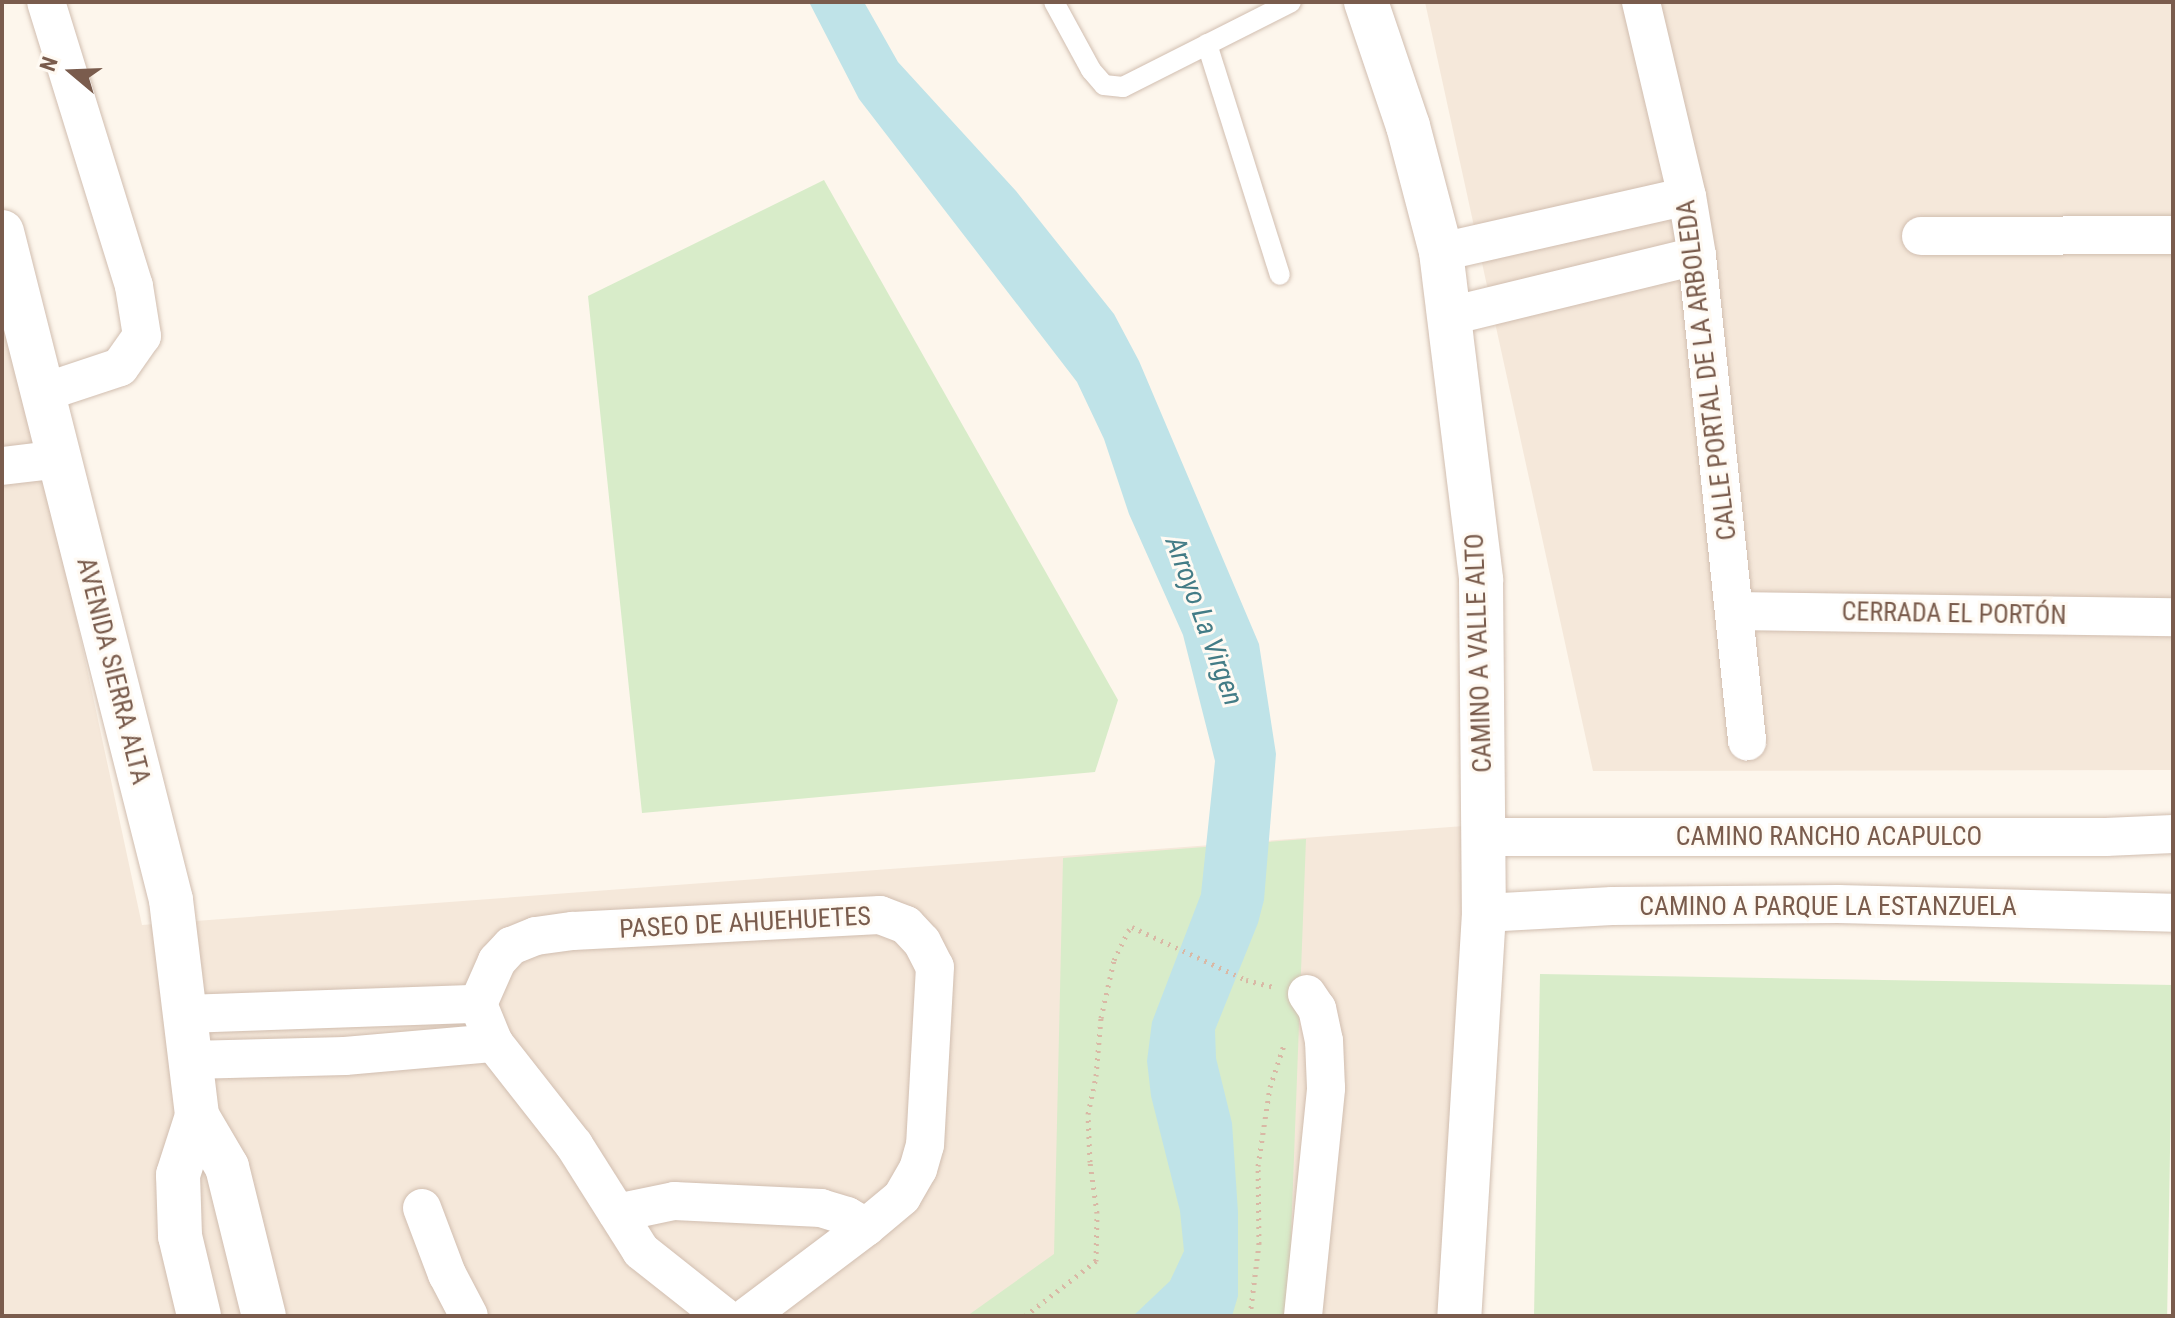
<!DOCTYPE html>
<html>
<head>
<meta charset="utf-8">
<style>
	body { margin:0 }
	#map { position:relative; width:2175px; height:1318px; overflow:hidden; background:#fdf6ec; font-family:"Roboto Condensed",sans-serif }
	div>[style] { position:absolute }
	.residential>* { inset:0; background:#f5e8da }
	.green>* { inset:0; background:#d8ecc9; transform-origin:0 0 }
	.water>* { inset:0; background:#bfe3e8 }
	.path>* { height:5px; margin-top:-2.5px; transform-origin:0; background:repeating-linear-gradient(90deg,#d9b8a5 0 2px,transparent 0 8px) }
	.roads { filter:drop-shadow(0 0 2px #d1beb0) drop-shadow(0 0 2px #d1beb0) }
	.service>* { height:20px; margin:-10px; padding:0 10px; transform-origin:10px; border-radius:10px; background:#fff }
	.minor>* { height:38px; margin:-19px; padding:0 19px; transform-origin:19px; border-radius:19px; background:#fff }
	.tertiary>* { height:44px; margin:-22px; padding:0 22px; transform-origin:22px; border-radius:22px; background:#fff }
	span { translate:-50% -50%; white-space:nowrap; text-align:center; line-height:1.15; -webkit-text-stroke:6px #fffaf3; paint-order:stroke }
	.street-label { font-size:26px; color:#7a5c4d }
	.water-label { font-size:28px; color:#437c86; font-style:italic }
	.frame { position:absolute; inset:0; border:4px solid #7a5c4d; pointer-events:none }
	.north { position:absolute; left:32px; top:32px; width:80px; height:80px; -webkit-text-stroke:6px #fffaf3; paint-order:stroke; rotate:289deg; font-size:22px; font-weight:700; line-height:32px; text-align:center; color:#7a5c4d }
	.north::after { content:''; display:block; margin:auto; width:28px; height:36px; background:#7a5c4d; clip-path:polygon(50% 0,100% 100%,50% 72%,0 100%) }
</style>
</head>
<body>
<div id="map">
	<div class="residential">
		<div style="clip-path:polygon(1425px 2px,2173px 2px,2173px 770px,1593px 771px)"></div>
		<div style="clip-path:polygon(2px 317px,41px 454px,142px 925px,1464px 826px,1487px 916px,1452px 1316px,2px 1316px)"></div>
	</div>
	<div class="green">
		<div style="clip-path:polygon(824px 180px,1118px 700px,1095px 772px,642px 813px,588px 296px)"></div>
		<div style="clip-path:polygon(1306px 839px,1288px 1316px,967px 1316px,1054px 1254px,1063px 858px)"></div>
		<div style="left:1540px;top:974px;width:633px;height:343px;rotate:1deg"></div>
	</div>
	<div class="water">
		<div style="clip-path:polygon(809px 2px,864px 2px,898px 62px,1016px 191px,1114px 314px,1139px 361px,1259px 644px,1276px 754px,1264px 900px,1258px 923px,1215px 1030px,1216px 1058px,1232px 1123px,1238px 1212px,1238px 1296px,1232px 1316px,1133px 1316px,1170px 1281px,1184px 1251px,1180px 1211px,1151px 1096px,1147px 1061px,1152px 1022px,1201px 894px,1215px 761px,1183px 635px,1129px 514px,1104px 439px,1077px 382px,859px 99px)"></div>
	</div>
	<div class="path">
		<div style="left:1025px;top:1316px;width:90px;rotate:-37.8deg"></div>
		<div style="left:1096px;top:1261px;width:48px;rotate:-88.8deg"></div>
		<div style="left:1097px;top:1213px;width:51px;rotate:-97.8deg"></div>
		<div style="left:1090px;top:1162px;width:48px;rotate:-92.4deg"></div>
		<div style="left:1088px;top:1114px;width:39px;rotate:-78deg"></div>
		<div style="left:1096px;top:1076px;width:58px;rotate:-85.1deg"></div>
		<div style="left:1101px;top:1018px;width:59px;rotate:-77.4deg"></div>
		<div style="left:1114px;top:960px;width:32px;rotate:-64deg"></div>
		<div style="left:1128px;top:931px;width:6px;rotate:-45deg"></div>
		<div style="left:1132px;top:927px;width:126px;rotate:24.9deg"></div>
		<div style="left:1246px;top:980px;width:29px;rotate:14deg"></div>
		<div style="left:1250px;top:1316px;width:73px;rotate:-82.9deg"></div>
		<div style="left:1259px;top:1244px;width:78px;rotate:-90.7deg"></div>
		<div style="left:1258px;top:1166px;width:80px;rotate:-81.4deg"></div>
		<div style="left:1270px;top:1087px;width:47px;rotate:-71.6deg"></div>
	</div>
	<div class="roads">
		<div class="service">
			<div style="left:1054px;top:2px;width:77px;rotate:61.4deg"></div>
			<div style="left:1091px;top:70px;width:20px;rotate:49deg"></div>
			<div style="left:1104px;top:85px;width:19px;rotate:6deg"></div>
			<div style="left:1123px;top:87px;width:188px;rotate:-26.8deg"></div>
			<div style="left:1207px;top:44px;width:242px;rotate:72.5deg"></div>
		</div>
		<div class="minor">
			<div style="left:1641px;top:2px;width:199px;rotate:76.7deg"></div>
			<div style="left:1687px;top:196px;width:61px;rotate:80.5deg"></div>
			<div style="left:1697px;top:256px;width:488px;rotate:84.1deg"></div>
			<div style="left:1921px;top:236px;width:252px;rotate:-0.2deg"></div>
			<div style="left:1441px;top:252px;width:252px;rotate:-12.8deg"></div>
			<div style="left:1450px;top:316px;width:254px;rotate:-13.7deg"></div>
			<div style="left:42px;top:393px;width:82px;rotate:-18.4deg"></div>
			<div style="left:120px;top:367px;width:38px;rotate:-55deg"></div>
			<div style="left:142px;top:336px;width:51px;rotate:-99.1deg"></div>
			<div style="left:134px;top:286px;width:297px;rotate:-107.2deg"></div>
			<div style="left:2px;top:466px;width:58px;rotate:-6.9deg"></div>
			<div style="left:1735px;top:611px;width:438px;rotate:0.8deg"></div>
			<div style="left:1486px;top:837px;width:620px"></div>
			<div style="left:2106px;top:837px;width:67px;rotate:-2.6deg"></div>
			<div style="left:1484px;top:913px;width:128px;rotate:-3.1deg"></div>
			<div style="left:1612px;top:906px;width:226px;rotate:-0.5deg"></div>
			<div style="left:1838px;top:904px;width:335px;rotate:1.5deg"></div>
			<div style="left:478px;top:1004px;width:47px;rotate:-66.2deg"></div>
			<div style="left:497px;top:961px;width:21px;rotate:-47deg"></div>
			<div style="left:511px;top:946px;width:27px;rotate:-22deg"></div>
			<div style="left:536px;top:936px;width:37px;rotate:-8deg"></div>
			<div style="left:573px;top:931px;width:307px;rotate:-3deg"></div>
			<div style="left:880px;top:915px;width:28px;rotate:21deg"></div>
			<div style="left:906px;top:925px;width:23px;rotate:47deg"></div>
			<div style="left:922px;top:942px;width:28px;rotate:63deg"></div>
			<div style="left:935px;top:967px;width:178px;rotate:93.2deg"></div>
			<div style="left:925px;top:1145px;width:25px;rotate:106deg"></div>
			<div style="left:918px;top:1169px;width:32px;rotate:120deg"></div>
			<div style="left:902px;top:1197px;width:47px;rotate:140.2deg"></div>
			<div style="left:866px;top:1227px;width:22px;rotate:-150deg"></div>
			<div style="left:847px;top:1216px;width:27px;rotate:-163deg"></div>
			<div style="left:821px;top:1208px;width:147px;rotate:-177.3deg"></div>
			<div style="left:674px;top:1201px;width:58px;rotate:168.1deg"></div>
			<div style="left:478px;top:1004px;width:42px;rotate:67.7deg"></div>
			<div style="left:494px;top:1043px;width:130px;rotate:51.9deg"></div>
			<div style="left:574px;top:1145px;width:125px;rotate:57.7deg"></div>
			<div style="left:641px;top:1251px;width:105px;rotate:38.4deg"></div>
			<div style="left:185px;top:1014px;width:293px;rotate:-2deg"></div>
			<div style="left:190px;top:1060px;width:155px;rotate:-1.5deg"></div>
			<div style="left:345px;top:1056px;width:150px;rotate:-5deg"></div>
			<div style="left:422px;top:1208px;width:71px;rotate:69.3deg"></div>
			<div style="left:447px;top:1274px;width:47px;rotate:62.4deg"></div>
			<div style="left:748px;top:1316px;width:148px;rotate:-37deg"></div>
			<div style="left:1303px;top:1316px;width:229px;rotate:-84.2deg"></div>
			<div style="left:1326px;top:1088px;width:47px;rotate:-92.4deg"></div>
			<div style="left:1324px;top:1041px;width:33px;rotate:-102deg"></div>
			<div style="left:1317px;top:1009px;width:18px;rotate:-124deg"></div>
		</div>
		<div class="tertiary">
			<div style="left:1366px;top:2px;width:131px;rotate:71.3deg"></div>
			<div style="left:1408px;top:126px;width:130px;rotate:75.3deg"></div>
			<div style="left:1441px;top:252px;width:330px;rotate:83deg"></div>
			<div style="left:1481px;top:580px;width:333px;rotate:89.5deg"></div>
			<div style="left:1484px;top:913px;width:404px;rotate:93.5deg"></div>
			<div style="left:2px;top:232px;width:689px;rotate:75.8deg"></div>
			<div style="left:171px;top:900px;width:218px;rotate:83.1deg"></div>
			<div style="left:197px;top:1116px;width:59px;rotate:59.5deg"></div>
			<div style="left:227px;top:1167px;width:154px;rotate:76.1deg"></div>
			<div style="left:197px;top:1116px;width:62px;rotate:107.9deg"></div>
			<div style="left:178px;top:1175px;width:61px;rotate:88.1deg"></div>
			<div style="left:180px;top:1236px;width:82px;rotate:76.6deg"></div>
		</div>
	</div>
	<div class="street-label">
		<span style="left:1707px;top:370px;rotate:-97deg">CALLE PORTAL DE LA ARBOLEDA</span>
		<span style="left:1954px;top:614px;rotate:1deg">CERRADA EL PORTÓN</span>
		<span style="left:1479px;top:653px;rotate:-92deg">CAMINO A VALLE ALTO</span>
		<span style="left:113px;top:671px;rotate:76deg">AVENIDA SIERRA ALTA</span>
		<span style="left:1829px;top:837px">CAMINO RANCHO ACAPULCO</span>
		<span style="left:1828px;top:907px">CAMINO A PARQUE LA ESTANZUELA</span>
		<span style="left:745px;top:923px;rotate:-3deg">PASEO DE AHUEHUETES</span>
	</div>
	<div class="water-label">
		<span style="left:1204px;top:621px;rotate:70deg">Arroyo La Virgen</span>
	</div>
	<div class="frame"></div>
	<div class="north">N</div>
</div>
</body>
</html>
